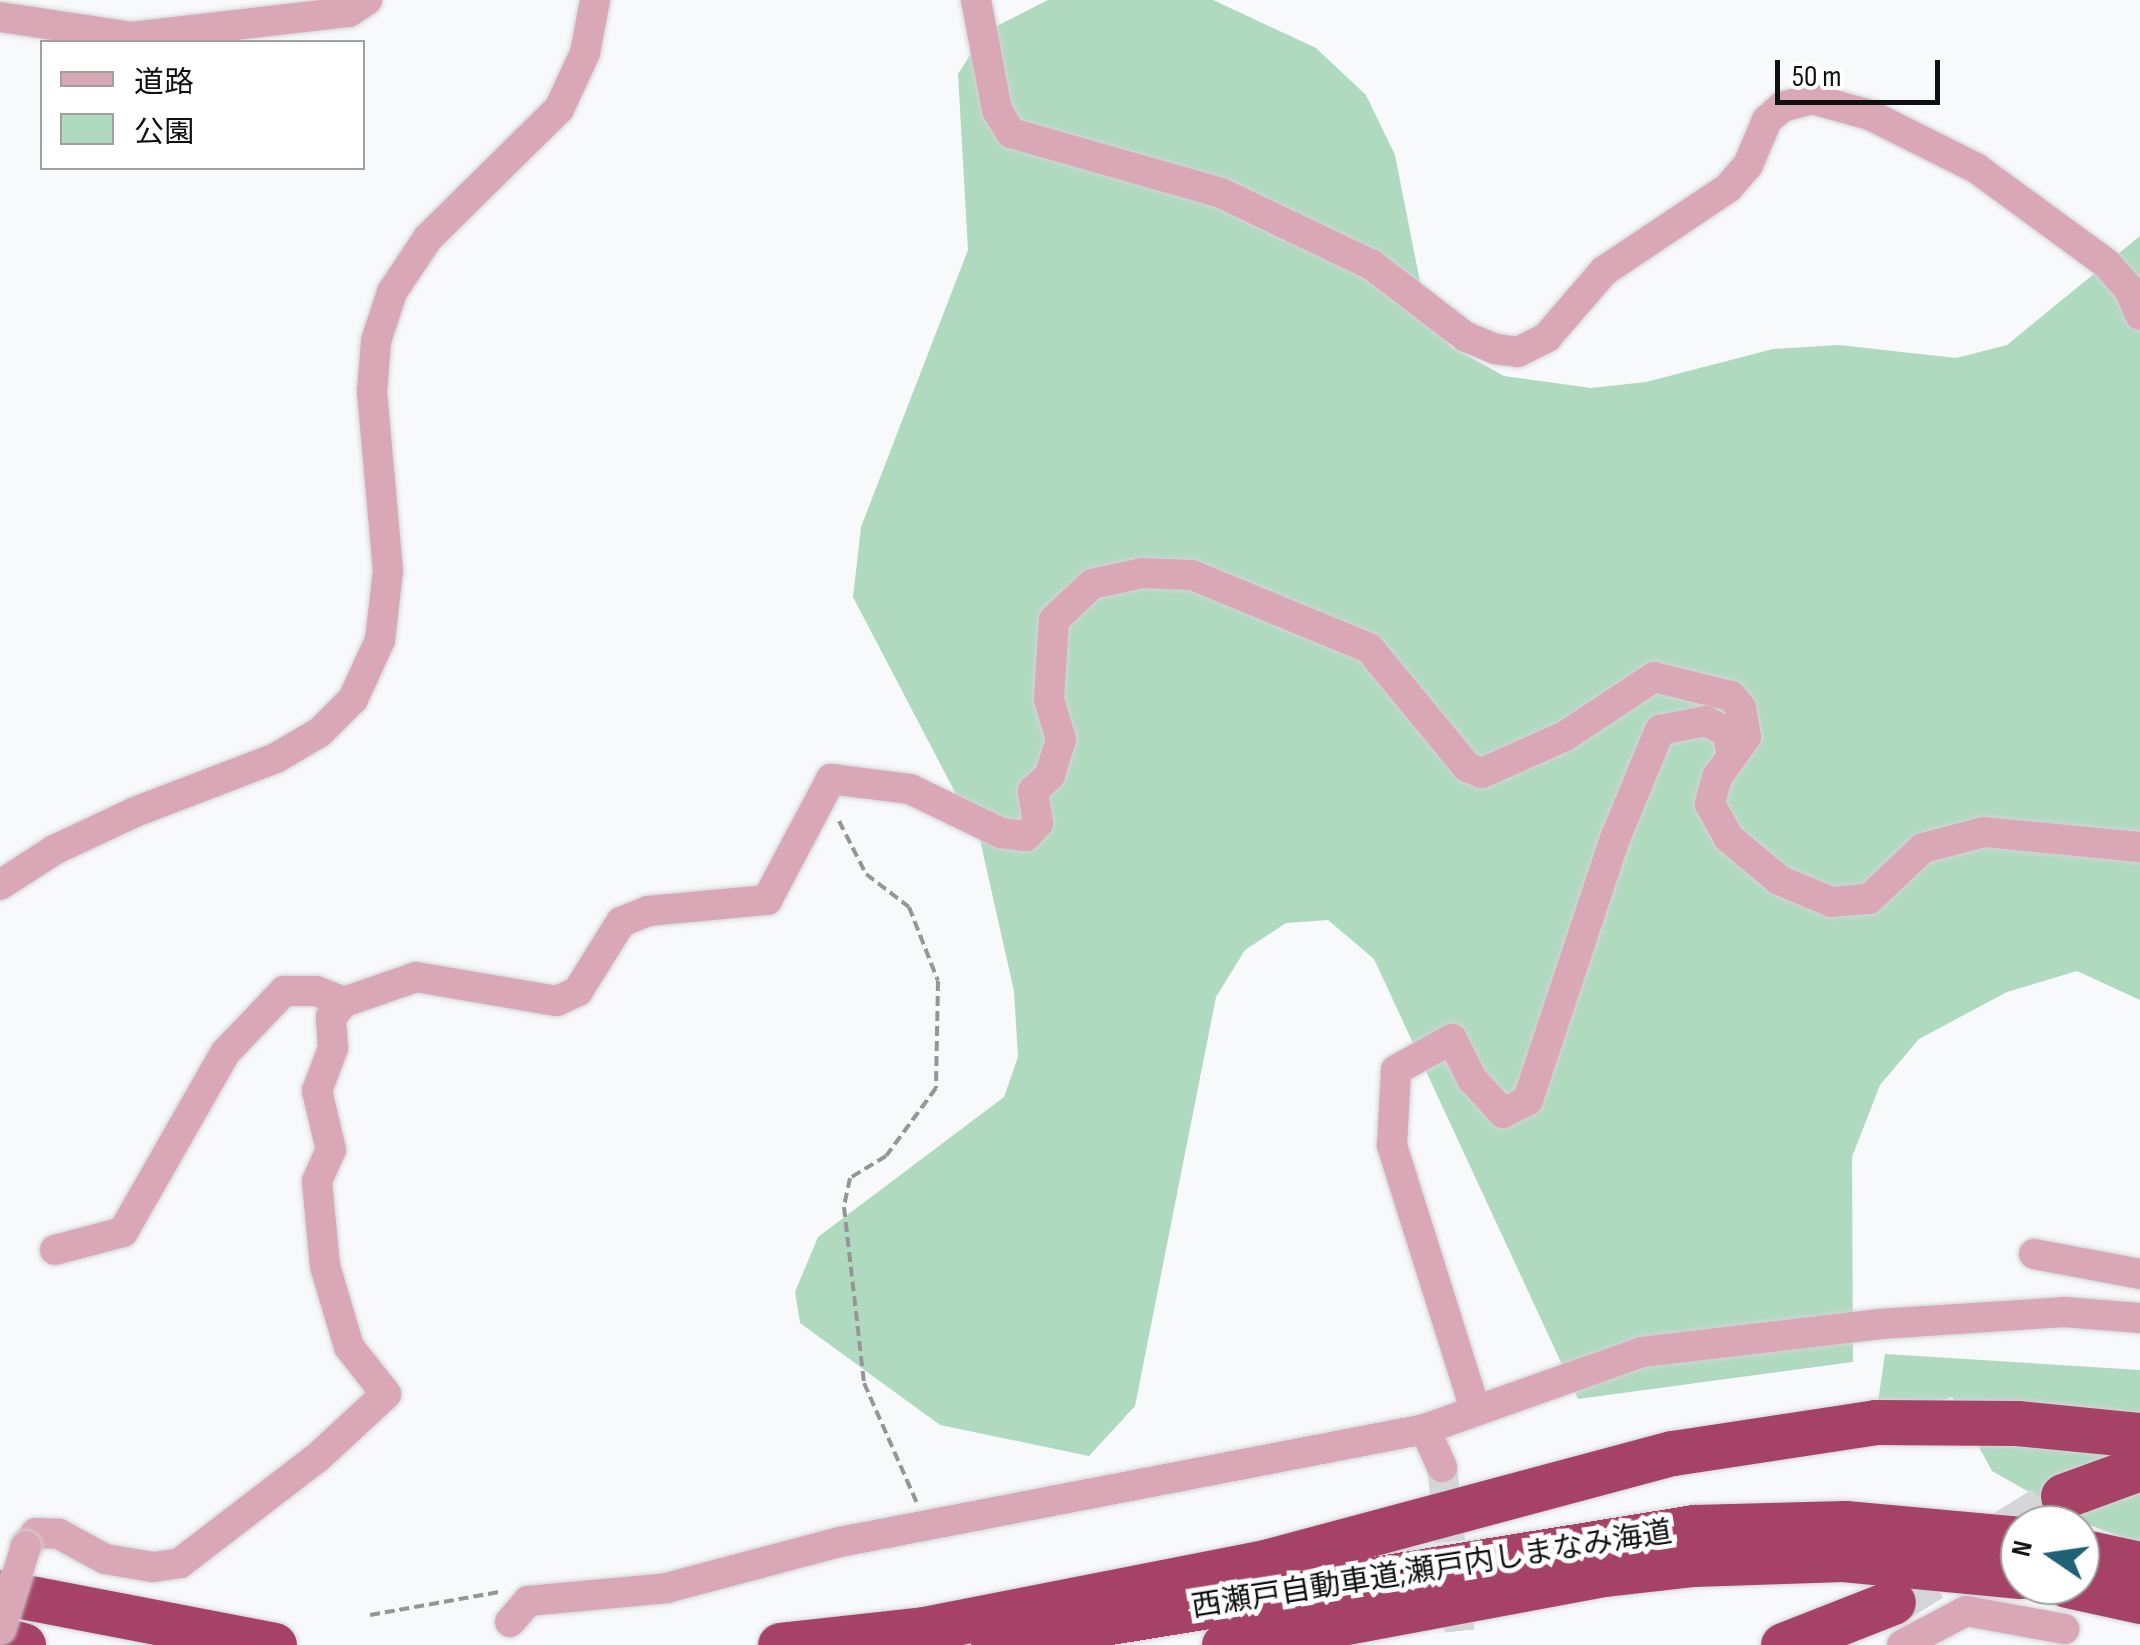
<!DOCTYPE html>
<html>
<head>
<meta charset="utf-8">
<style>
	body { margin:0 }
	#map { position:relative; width:2140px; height:1645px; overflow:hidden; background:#f8f9fb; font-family:"Sofia Sans Condensed","Noto Sans JP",sans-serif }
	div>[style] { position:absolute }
	.green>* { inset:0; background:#b0dac0 }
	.minor-tunnel>* { height:30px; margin-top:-15px; transform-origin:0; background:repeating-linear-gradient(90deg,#d5d6d8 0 30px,transparent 0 45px) }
	.highway-tunnel>* { height:45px; margin-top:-22.5px; transform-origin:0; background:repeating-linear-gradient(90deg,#d5d6d8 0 45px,transparent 0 67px) }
	.path>* { height:4px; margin-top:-2px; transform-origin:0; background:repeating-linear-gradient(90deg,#959697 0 10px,transparent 0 15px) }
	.roads { filter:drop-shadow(0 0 2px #d3d4d5) drop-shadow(0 0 2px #d3d4d5) }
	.minor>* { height:30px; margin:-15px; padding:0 15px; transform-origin:15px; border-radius:15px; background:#d9a7b5 }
	.highway>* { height:45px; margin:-22.5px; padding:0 22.5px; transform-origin:22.5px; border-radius:22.5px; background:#a74267 }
	.bridges { filter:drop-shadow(0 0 2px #d3d4d5) drop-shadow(0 0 2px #d3d4d5) }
	.minor-bridge>* { height:30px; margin:-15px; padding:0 15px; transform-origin:15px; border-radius:15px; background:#d9a7b5 }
	span { translate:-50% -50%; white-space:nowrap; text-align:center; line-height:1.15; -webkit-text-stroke:10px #fff; paint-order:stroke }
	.street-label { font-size:30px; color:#0f1010 }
	.legend { position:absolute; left:40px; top:40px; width:325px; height:130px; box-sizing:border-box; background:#fff; border:2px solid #9f9f9f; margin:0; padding:12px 18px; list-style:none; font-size:30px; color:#0f1010 }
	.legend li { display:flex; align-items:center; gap:20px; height:50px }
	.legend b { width:50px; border:2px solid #9f9f9f }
	.north { position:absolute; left:2000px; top:1505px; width:100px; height:100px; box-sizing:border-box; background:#fff; border:2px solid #9f9f9f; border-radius:50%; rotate:283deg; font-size:28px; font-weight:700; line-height:40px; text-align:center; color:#0f1010 }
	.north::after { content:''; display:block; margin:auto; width:35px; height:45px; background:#206176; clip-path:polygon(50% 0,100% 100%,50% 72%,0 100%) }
	.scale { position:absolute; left:1775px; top:60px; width:165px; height:45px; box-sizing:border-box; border:5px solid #0f1010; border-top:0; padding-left:12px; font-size:30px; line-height:35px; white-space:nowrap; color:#0f1010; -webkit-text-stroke:8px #fff; paint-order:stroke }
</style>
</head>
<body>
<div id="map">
	<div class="green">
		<div style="clip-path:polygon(1048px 0,1213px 0,1316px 48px,1366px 95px,1395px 155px,1427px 317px,1450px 346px,1504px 376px,1591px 388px,1646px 382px,1773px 349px,1839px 345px,1956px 358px,2007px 345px,2140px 236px,2140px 1000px,2077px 971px,2007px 992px,1919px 1039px,1880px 1085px,1852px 1157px,1853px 1362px,1578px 1399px,1374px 959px,1328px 920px,1286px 923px,1245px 950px,1216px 997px,1135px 1406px,1089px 1456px,940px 1425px,800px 1323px,795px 1292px,818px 1237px,1004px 1097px,1018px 1057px,1014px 991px,980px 840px,853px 597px,861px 527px,968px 250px,958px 74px,985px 32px)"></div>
		<div style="clip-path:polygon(1885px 1354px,2140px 1370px,2140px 1544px,2084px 1523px,1992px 1471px,1952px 1397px,1875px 1422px)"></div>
	</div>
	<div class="minor-tunnel">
		<div style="left:1442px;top:1467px;width:179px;rotate:83.9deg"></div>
	</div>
	<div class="highway-tunnel">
		<div style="left:1893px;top:1602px;width:200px;rotate:-31.9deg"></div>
	</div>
	<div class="path">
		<div style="left:839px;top:821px;width:59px;rotate:63deg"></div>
		<div style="left:866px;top:874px;width:54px;rotate:37.5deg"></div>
		<div style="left:909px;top:907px;width:79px;rotate:68.6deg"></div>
		<div style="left:938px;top:981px;width:107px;rotate:91.1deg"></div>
		<div style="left:936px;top:1088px;width:84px;rotate:126.3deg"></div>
		<div style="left:886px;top:1156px;width:42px;rotate:148.6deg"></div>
		<div style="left:850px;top:1178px;width:30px;rotate:102deg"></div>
		<div style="left:844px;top:1207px;width:177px;rotate:83.5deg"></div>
		<div style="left:864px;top:1383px;width:131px;rotate:66.2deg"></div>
		<div style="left:370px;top:1615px;width:131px;rotate:-10.1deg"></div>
	</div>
	<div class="roads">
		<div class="minor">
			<div style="left:976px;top:0;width:112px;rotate:79.2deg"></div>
			<div style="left:997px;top:110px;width:27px;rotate:59deg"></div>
			<div style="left:1011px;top:133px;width:218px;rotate:15.9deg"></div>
			<div style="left:1221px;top:193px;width:167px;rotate:25.5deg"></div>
			<div style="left:1372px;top:265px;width:118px;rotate:37.5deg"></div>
			<div style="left:1466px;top:337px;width:31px;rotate:22deg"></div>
			<div style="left:1495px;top:349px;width:23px;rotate:7deg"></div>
			<div style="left:1518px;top:352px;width:33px;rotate:-27deg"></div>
			<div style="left:1547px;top:337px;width:87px;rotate:-49.2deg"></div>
			<div style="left:1604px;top:271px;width:149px;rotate:-33.8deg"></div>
			<div style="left:1728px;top:188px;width:30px;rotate:-49deg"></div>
			<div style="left:1748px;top:165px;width:49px;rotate:-67.1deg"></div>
			<div style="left:1767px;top:120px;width:20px;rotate:-41deg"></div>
			<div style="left:1782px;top:107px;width:31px;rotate:-15deg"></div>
			<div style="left:1812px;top:99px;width:60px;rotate:15.4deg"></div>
			<div style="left:1870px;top:115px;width:119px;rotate:26.6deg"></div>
			<div style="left:1976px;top:168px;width:162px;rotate:36.2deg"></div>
			<div style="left:2107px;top:264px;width:33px;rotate:49deg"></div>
			<div style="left:2129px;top:289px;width:28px;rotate:67deg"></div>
			<div style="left:0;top:17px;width:134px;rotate:8.6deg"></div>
			<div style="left:132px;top:37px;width:218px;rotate:-6.6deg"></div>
			<div style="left:349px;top:12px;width:22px;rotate:-34deg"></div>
			<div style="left:0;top:885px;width:64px;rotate:-32.9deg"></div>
			<div style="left:54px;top:850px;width:89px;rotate:-25.1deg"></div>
			<div style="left:135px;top:812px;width:151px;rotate:-21deg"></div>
			<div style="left:276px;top:758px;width:51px;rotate:-30.6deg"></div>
			<div style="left:320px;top:732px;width:47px;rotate:-45deg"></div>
			<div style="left:353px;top:699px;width:65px;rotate:-65.4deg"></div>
			<div style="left:380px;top:640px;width:69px;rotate:-83.4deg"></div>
			<div style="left:388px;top:571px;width:180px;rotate:-95.1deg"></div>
			<div style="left:372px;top:392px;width:51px;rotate:-85.5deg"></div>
			<div style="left:376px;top:341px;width:52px;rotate:-71.9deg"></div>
			<div style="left:392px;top:292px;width:65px;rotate:-56.3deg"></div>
			<div style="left:428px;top:238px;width:184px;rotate:-44.6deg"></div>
			<div style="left:559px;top:109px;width:62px;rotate:-65.1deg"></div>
			<div style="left:585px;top:53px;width:54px;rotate:-79.3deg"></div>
			<div style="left:55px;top:1250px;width:70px;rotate:-14.8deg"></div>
			<div style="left:123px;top:1232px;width:206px;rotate:-60.3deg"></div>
			<div style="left:225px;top:1053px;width:86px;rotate:-46.4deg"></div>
			<div style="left:284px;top:991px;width:32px"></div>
			<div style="left:316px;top:991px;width:30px;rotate:21deg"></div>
			<div style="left:344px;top:1002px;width:76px;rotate:-19.1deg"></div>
			<div style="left:416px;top:977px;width:143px;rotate:9.7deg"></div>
			<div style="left:557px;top:1001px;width:23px;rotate:-25deg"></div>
			<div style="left:578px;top:991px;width:81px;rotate:-58.1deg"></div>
			<div style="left:621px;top:922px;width:29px;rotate:-22deg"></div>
			<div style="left:648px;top:911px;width:120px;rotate:-5.3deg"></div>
			<div style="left:767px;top:900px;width:137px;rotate:-62.1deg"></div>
			<div style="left:831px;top:779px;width:80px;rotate:7.2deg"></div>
			<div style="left:910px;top:789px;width:101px;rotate:25.8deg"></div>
			<div style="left:1001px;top:833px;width:25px;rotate:7deg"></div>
			<div style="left:1026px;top:836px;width:18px;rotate:-47deg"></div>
			<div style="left:1038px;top:823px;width:32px;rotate:-99deg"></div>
			<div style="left:1033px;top:791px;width:23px;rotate:-43deg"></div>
			<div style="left:1050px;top:775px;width:37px;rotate:-73deg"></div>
			<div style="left:1061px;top:740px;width:43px;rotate:-106.3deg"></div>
			<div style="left:1049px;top:699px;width:79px;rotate:-86.4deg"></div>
			<div style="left:1054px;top:620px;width:52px;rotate:-43.5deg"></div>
			<div style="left:1092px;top:584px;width:51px;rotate:-12.4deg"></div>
			<div style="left:1142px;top:573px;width:50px;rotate:2.3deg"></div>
			<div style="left:1192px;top:575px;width:191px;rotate:22.4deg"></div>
			<div style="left:1369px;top:648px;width:154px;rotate:50.5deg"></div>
			<div style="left:1467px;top:767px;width:16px;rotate:22deg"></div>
			<div style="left:1482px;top:773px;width:91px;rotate:-24deg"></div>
			<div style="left:1565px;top:736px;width:107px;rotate:-33.5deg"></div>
			<div style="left:1654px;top:677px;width:79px;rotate:13.9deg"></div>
			<div style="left:1731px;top:696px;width:16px;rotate:50deg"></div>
			<div style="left:1741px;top:708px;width:29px;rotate:80deg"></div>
			<div style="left:1746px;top:737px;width:49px;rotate:125.9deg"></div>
			<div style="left:1717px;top:777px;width:28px;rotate:105deg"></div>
			<div style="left:1710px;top:804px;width:39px;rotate:61deg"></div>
			<div style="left:1729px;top:838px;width:65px;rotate:40deg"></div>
			<div style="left:1779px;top:880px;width:56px;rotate:22.9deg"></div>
			<div style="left:1831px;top:902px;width:38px;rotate:-5deg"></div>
			<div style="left:1869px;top:899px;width:74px;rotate:-43.4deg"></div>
			<div style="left:1923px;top:848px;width:63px;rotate:-14.7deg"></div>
			<div style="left:1984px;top:832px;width:157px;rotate:5.5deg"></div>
			<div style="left:2034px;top:1254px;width:108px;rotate:10.7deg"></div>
			<div style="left:1475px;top:1409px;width:277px;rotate:-107.5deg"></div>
			<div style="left:1392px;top:1145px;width:75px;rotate:-86.9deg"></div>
			<div style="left:1396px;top:1070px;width:64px;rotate:-29deg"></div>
			<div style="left:1452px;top:1039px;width:45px;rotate:63.4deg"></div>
			<div style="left:1472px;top:1079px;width:46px;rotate:47.6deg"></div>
			<div style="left:1503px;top:1113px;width:28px;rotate:-27deg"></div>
			<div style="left:1528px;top:1100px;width:278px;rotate:-71.6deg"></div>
			<div style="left:1616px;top:836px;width:115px;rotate:-67.5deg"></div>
			<div style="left:1660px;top:730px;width:47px;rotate:-11.1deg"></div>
			<div style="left:1706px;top:721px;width:24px;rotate:28deg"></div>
			<div style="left:1727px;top:732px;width:24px;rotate:78deg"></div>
			<div style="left:1425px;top:1429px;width:42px;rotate:65.9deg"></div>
			<div style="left:26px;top:1546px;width:16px;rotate:-52deg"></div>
			<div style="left:36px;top:1533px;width:23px;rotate:2deg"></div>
			<div style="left:59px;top:1534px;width:52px;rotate:28.5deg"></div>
			<div style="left:105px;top:1559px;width:49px;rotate:9.5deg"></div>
			<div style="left:153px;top:1567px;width:27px;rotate:-8deg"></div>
			<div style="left:180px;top:1563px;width:173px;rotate:-37.5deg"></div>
			<div style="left:317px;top:1458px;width:94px;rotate:-42.8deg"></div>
			<div style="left:386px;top:1394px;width:60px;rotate:-128.2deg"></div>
			<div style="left:349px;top:1347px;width:84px;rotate:-106.5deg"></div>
			<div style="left:325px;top:1266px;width:85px;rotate:-95.4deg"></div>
			<div style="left:317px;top:1181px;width:34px;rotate:-66deg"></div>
			<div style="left:331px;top:1150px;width:61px;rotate:-103.3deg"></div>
			<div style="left:317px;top:1091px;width:46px;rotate:-69.6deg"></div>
			<div style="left:333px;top:1048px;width:31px;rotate:-94deg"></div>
			<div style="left:331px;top:1017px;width:20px;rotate:-49deg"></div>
			<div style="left:510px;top:1622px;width:28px;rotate:-49deg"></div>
			<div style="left:528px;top:1601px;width:140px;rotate:-5.3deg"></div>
			<div style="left:667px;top:1588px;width:179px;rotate:-14.9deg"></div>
			<div style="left:840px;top:1542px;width:596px;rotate:-10.93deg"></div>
			<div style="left:1425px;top:1429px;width:230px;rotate:-19.5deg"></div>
			<div style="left:1642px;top:1352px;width:240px;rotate:-6.7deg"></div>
			<div style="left:1880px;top:1324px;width:184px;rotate:-3.7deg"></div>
			<div style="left:2064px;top:1312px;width:76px;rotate:4.5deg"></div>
			<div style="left:1902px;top:1645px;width:72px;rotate:-28deg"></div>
			<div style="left:1966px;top:1611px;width:100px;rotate:10.4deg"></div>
		</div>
		<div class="highway">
			<div style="left:2063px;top:1496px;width:82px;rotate:-20deg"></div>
			<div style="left:2080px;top:1551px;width:61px;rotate:12.2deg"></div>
			<div style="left:2067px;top:1585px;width:75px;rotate:12.4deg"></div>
			<div style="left:0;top:1592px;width:279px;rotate:10.9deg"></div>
			<div style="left:0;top:1639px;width:24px;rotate:15deg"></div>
			<div style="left:993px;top:1641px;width:710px;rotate:-9.24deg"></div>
			<div style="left:1694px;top:1527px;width:151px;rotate:-1.5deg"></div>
			<div style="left:1845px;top:1523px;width:176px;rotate:5.2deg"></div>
			<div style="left:780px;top:1645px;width:145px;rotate:-6.3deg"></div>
			<div style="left:924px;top:1629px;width:348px;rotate:-11.1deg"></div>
			<div style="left:1265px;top:1562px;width:422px;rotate:-15deg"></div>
			<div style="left:1673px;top:1453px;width:204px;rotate:-8.7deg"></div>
			<div style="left:1875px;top:1422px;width:142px;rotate:0.4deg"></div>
			<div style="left:2017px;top:1423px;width:124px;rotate:5.6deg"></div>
			<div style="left:1224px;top:1645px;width:388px;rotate:-10.6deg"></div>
			<div style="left:1605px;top:1574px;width:89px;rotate:-6.5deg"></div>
			<div style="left:1693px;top:1564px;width:150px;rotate:-1.9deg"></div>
			<div style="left:1843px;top:1559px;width:178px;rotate:5.5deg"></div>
			<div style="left:1783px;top:1645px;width:118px;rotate:-21.4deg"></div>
		</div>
	</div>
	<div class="bridges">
		<div class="minor-bridge">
			<div style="left:0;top:1629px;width:87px;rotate:-72.6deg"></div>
		</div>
	</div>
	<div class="street-label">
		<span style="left:1432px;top:1570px;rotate:-9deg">西瀬戸自動車道;瀬戸内しまなみ海道</span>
	</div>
	<ul class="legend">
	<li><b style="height:12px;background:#d9a7b5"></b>道路</li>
	<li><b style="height:28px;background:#b0dac0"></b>公園</li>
	</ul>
	<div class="north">N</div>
	<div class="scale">50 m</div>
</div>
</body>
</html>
